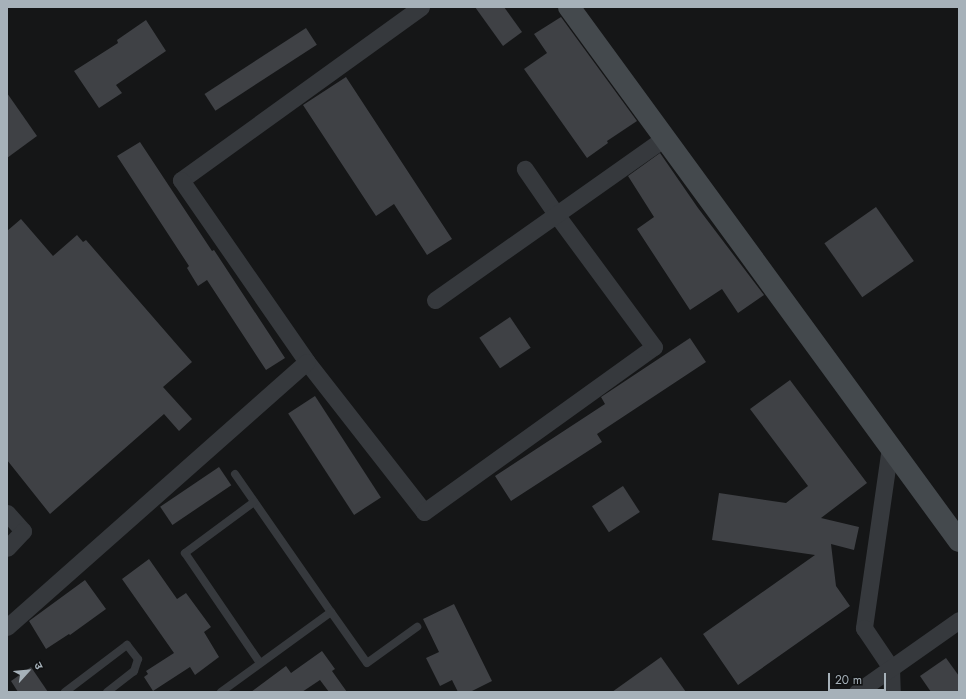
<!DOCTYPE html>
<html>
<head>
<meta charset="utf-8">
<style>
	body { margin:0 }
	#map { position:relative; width:966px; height:699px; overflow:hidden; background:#151617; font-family:Jost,"Noto Sans Devanagari",sans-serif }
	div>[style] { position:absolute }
	.building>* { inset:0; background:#3f4145; transform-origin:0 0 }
	.lane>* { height:8px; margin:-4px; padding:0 4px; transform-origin:4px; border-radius:4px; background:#36393d }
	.street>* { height:17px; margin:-8.5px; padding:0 8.5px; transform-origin:8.5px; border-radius:8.5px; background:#36393d }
	.secondary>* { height:22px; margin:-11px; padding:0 11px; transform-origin:11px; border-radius:11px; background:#44494d }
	span { translate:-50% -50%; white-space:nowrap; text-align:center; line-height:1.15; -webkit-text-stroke:3px #101112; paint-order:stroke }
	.frame { position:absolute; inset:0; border:8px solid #a6b1b9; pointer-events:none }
	.north { position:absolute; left:8px; top:651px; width:40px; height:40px; -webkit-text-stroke:3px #101112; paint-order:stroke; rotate:63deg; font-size:11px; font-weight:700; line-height:16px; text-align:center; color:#a6b1b9 }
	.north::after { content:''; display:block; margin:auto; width:14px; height:18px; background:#a6b1b9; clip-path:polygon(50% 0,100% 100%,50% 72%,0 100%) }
	.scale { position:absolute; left:828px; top:673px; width:58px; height:18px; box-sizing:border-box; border:2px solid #a6b1b9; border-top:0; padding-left:5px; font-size:12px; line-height:14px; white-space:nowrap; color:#a6b1b9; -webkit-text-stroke:3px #101112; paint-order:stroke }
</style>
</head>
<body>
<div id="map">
	<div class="building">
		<div style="clip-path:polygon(475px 7px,504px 7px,522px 32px,503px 46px)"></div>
		<div style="clip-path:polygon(561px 17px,637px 121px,607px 141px,608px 143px,587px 158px,524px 69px,547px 53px,534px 34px)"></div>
		<div style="clip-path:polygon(146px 20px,166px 51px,116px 85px,122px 93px,99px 108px,74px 71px,118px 43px,117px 40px)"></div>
		<div style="left:306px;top:28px;width:20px;height:121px;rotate:57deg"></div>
		<div style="clip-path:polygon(346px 77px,452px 239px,427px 255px,394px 204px,376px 216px,303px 105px)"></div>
		<div style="clip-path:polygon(7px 93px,37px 136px,7px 158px)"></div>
		<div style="clip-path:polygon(140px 142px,212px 251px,214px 250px,285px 358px,266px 370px,207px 280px,198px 286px,187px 268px,189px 266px,117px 156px)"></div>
		<div style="clip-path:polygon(660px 153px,698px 208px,764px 295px,738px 313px,722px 289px,690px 310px,637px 229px,654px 217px,628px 176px)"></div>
		<div style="left:876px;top:207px;width:66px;height:63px;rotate:55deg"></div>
		<div style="clip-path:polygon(21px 219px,53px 256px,77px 235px,83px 242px,86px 240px,192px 362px,163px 387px,192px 419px,179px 431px,164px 414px,50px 514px,7px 460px,7px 231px)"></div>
		<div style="left:510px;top:317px;width:37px;height:37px;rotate:56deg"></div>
		<div style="clip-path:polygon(690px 338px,706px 362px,597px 434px,602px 442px,511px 501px,495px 476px,605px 404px,601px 397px)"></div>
		<div style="clip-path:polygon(790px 380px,867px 483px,821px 518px,859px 527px,854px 550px,831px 544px,836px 586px,850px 606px,738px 685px,703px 634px,815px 555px,712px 540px,719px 493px,786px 503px,808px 486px,750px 409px)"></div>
		<div style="left:315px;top:396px;width:121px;height:32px;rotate:57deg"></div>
		<div style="left:219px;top:467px;width:22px;height:71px;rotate:56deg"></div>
		<div style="left:623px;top:486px;width:31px;height:37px;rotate:57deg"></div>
		<div style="clip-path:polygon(149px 559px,177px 599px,186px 593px,211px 627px,204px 632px,219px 657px,195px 675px,190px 667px,153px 691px,144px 677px,148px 674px,146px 671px,174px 653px,122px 579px)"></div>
		<div style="clip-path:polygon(85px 580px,106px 609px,70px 635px,69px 634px,46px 649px,29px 621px)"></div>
		<div style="clip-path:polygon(454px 604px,492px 681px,470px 692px,458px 692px,452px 680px,440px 686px,426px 658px,439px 652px,423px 619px)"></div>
		<div style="clip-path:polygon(322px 651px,335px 669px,332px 671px,347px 692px,329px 692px,320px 680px,302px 692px,251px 692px,286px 666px,291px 673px)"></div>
		<div style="clip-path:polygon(661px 657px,686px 692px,612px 692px)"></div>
		<div style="clip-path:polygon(946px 658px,959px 676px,959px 692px,931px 692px,920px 676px)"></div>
		<div style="clip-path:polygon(31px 667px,48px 692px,18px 692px,11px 681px)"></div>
	</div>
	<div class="lane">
		<div style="left:235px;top:474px;width:168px;rotate:55.2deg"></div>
		<div style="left:254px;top:502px;width:86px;rotate:143.5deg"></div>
		<div style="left:185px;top:553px;width:133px;rotate:55.7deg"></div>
		<div style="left:65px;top:692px;width:78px;rotate:-37.2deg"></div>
		<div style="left:127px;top:645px;width:18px;rotate:52deg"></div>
		<div style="left:138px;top:659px;width:13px;rotate:108deg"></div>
		<div style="left:134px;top:671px;width:34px;rotate:142deg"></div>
		<div style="left:221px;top:692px;width:136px;rotate:-36deg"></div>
		<div style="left:331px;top:612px;width:62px;rotate:54.8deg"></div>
		<div style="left:367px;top:663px;width:62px;rotate:-35.8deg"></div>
	</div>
	<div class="street">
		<div style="left:421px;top:7px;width:296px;rotate:144.2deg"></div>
		<div style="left:181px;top:180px;width:221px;rotate:55.3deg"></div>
		<div style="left:307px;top:362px;width:190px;rotate:52deg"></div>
		<div style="left:424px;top:512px;width:283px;rotate:-35.7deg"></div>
		<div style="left:654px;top:347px;width:165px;rotate:-126.4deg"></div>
		<div style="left:556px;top:214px;width:55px;rotate:-124.6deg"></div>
		<div style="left:435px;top:300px;width:281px;rotate:-35.2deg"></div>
		<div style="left:890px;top:447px;width:183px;rotate:98.2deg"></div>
		<div style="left:864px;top:628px;width:48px;rotate:56deg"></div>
		<div style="left:891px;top:668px;width:24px;rotate:88deg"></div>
		<div style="left:7px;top:513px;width:24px;rotate:48deg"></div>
		<div style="left:23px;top:531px;width:23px;rotate:133deg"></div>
		<div style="left:7px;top:627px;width:400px;rotate:-41.5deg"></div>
		<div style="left:857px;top:692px;width:125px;rotate:-35.2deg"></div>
	</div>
	<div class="secondary">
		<div style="left:569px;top:7px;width:661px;rotate:53.86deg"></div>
	</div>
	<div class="frame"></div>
	<div class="north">उ</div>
	<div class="scale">20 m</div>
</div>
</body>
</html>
